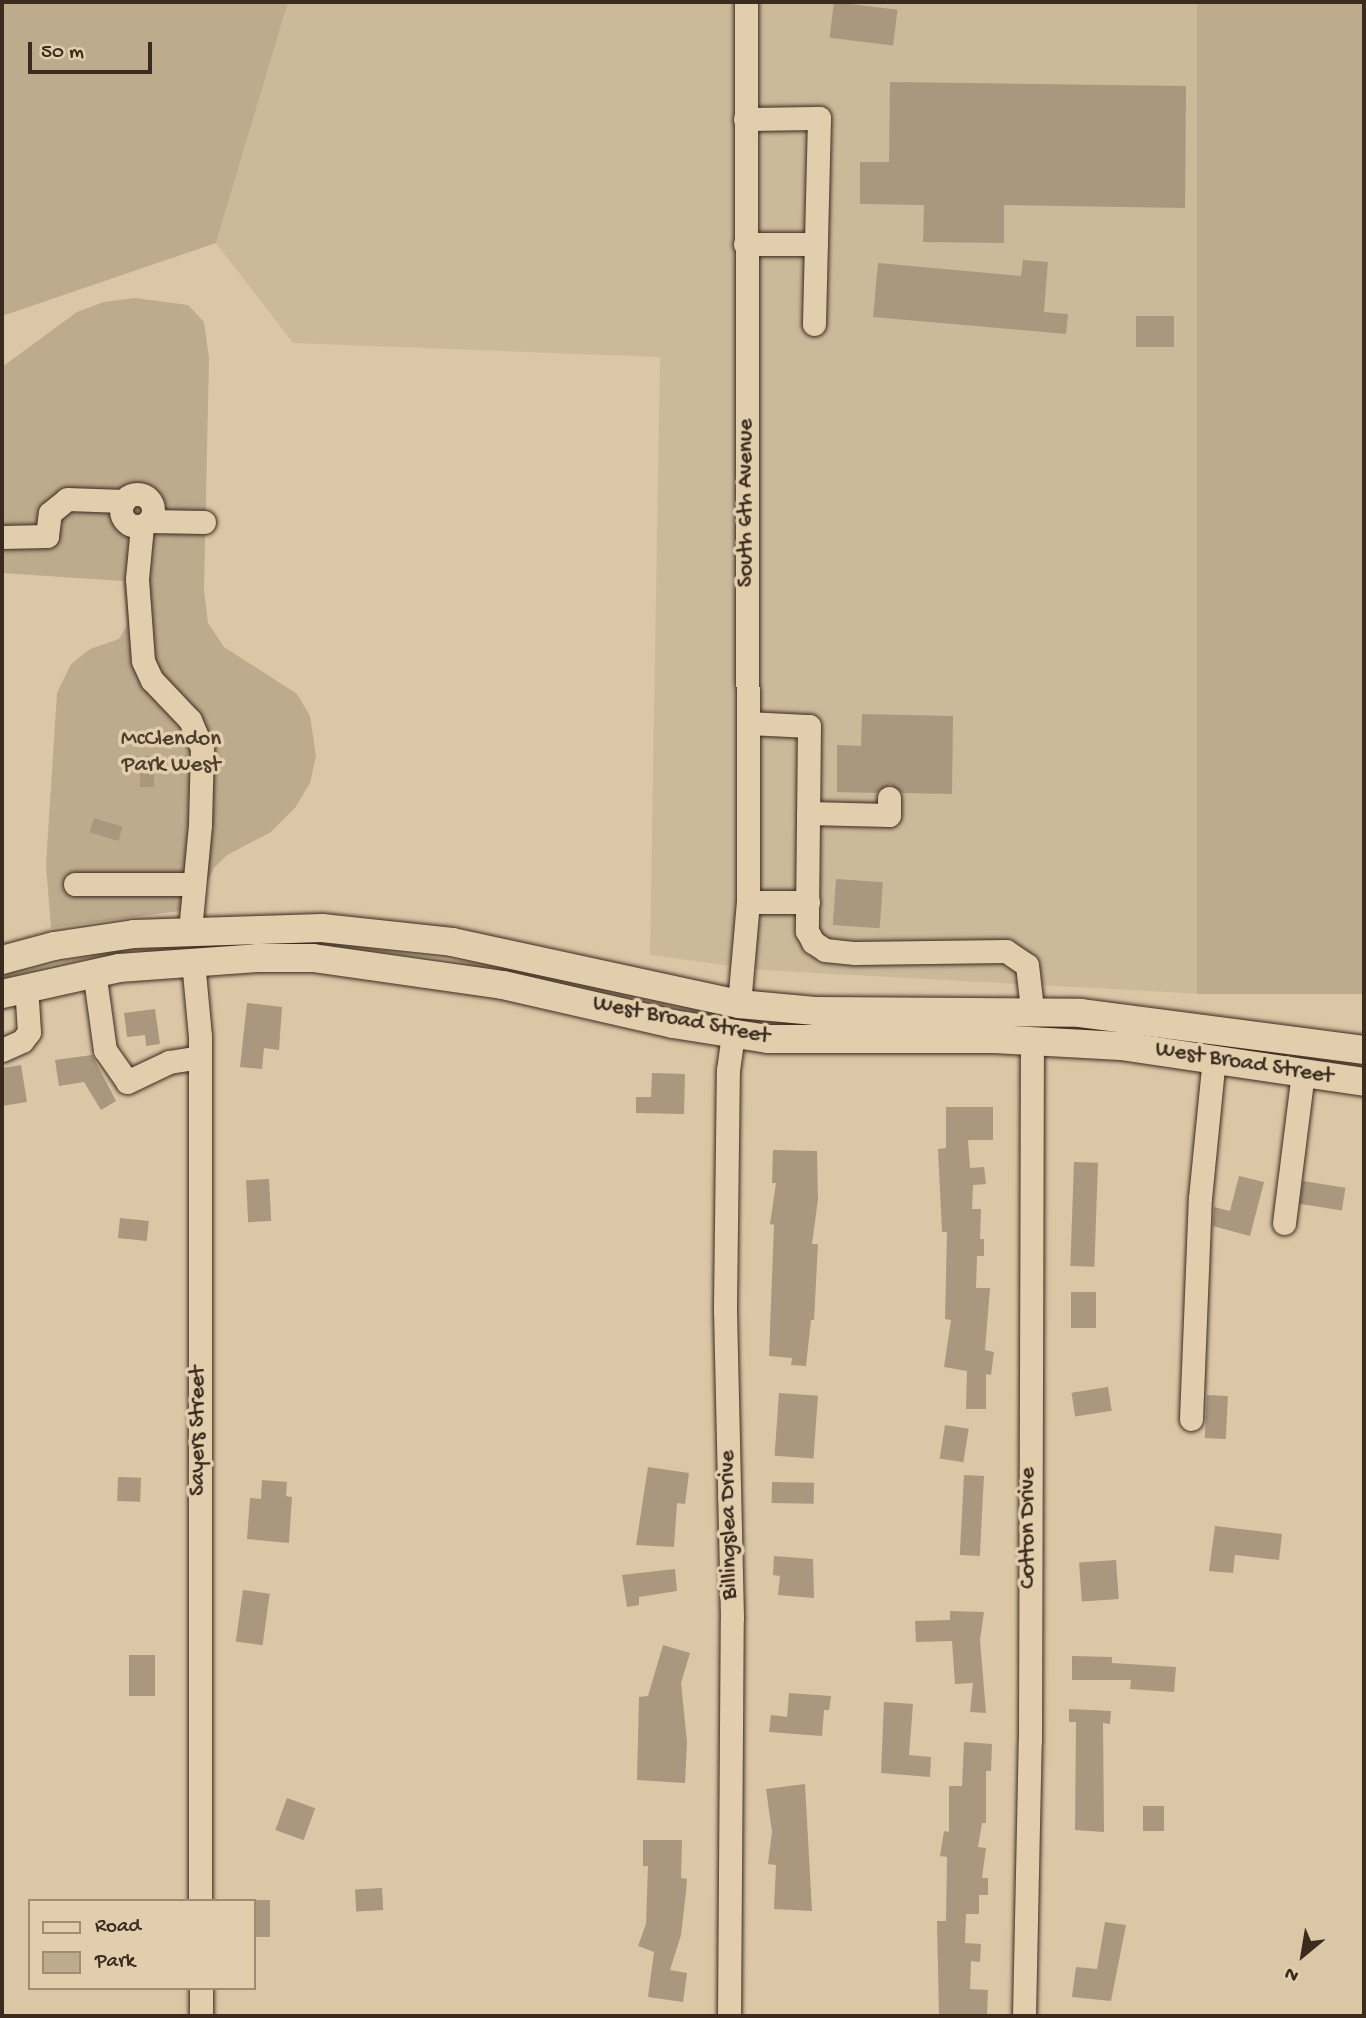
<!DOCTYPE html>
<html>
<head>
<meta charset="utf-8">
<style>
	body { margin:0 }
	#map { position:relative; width:1366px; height:2018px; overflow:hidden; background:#dbc7a6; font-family:"Gochi Hand",sans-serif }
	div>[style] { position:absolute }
	.built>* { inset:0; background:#ccb99a }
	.green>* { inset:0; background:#beaa8d; transform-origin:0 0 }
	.building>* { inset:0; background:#aa977d; transform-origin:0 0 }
	.roads { filter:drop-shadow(0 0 2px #3b2a1e) drop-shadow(0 0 2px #3b2a1e) }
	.minor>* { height:23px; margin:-11.5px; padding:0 11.5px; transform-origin:11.5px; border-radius:11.5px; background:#e2ceac }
	.minor>.ring { margin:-11.5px; padding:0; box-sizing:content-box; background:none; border:23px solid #e2ceac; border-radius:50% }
	.major>* { height:28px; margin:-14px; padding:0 14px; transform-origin:14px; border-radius:14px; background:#e2ceac }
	span { translate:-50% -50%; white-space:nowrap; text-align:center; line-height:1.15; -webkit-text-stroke:7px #e2ceac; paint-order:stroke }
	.street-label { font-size:23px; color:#3b2a1e }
	.park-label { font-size:23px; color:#4f3d2f }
	.frame { position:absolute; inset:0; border:4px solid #3b2a1e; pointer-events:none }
	.legend { position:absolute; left:28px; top:1899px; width:228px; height:91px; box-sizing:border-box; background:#e2ceac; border:2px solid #9f8c73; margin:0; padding:9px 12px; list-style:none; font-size:21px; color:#3b2a1e }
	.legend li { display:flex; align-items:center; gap:14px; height:35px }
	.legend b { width:35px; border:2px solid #9f8c73 }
	.north { position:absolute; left:1268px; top:1920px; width:70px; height:70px; -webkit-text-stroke:5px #e2ceac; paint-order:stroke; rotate:210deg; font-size:19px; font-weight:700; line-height:28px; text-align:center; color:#3b2a1e }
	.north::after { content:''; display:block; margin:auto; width:24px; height:32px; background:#3b2a1e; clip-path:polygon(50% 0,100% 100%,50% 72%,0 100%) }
	.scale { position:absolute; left:28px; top:42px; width:124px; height:32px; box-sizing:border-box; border:4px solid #3b2a1e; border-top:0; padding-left:9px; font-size:21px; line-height:24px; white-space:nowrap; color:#3b2a1e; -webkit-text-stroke:5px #e2ceac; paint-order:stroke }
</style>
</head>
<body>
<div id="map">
	<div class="built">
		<div style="clip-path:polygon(288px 2px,1197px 2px,1203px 994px,762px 970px,650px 955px,660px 357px,293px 343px,216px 243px)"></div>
	</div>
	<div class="green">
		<div style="clip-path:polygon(2px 2px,288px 2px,216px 243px,2px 316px)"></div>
		<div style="left:1197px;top:2px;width:167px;height:992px"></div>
		<div style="clip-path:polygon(135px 298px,188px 305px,204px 322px,209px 358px,204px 590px,208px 623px,224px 647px,297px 694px,310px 716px,316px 756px,310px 783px,295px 808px,271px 832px,227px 855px,214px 868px,205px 885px,202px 908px,51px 928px,46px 865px,57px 693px,71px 664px,90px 649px,119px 639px,127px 625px,123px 581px,2px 573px,2px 367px,77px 312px,104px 302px)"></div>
	</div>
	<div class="building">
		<div style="left:834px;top:2px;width:64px;height:36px;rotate:7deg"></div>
		<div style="clip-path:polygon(890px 82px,1186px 86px,1185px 208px,1004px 205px,1004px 243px,923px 242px,924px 205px,860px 204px,860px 162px,889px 162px)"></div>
		<div style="clip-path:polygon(1023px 260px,1048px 262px,1044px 312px,1068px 314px,1066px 334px,873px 317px,878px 263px,1021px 276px)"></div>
		<div style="left:1136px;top:316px;width:38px;height:31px"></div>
		<div style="clip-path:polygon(862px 714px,953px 716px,952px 794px,902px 793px,890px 784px,876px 793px,837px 792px,837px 745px,861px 746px)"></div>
		<div style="left:140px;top:756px;width:14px;height:31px"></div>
		<div style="left:94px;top:818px;width:30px;height:15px;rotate:17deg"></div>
		<div style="left:836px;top:879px;width:47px;height:46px;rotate:4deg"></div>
		<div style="clip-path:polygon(247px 1003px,282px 1007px,279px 1050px,264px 1048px,262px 1069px,240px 1067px)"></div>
		<div style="clip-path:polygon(155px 1009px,160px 1044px,146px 1046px,145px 1035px,127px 1037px,124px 1013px)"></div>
		<div style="clip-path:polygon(92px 1055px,116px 1101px,101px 1110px,84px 1082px,59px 1086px,55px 1060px)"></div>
		<div style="clip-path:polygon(21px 1065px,27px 1102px,2px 1106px,2px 1068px)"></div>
		<div style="clip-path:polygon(652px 1073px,685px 1074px,684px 1114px,636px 1113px,636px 1097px,651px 1097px)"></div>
		<div style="clip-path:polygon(946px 1107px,993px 1107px,993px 1140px,968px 1140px,970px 1168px,984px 1167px,986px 1184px,973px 1185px,972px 1209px,981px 1209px,980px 1239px,984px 1239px,984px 1256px,977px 1256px,976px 1288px,990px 1288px,985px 1350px,994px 1352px,991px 1375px,986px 1374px,986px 1409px,966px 1409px,967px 1371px,944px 1367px,951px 1320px,945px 1319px,947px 1232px,942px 1232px,938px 1149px,946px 1148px)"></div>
		<div style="clip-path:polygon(773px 1150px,817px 1151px,818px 1199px,812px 1244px,818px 1244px,814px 1320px,811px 1320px,806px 1366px,791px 1365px,792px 1358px,769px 1356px,774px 1225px,770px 1224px,776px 1183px,772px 1183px)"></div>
		<div style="left:1074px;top:1162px;width:24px;height:104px;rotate:2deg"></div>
		<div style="clip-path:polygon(1239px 1176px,1264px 1182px,1250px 1236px,1213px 1226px,1214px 1207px,1230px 1211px)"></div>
		<div style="left:269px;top:1179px;width:42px;height:23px;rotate:87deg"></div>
		<div style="left:1303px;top:1181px;width:43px;height:23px;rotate:9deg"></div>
		<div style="left:120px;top:1218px;width:29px;height:20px;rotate:6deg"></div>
		<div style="left:1071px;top:1292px;width:25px;height:36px"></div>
		<div style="left:1108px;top:1387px;width:24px;height:37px;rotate:81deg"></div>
		<div style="left:779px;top:1393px;width:39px;height:63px;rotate:4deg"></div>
		<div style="left:1207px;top:1395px;width:21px;height:43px;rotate:3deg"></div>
		<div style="left:945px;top:1425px;width:24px;height:34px;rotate:9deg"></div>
		<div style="clip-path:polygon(648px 1467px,689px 1473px,685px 1504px,677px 1503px,674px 1547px,636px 1545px)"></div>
		<div style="left:964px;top:1475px;width:20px;height:80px;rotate:3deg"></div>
		<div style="left:118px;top:1477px;width:23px;height:24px;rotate:2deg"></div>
		<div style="clip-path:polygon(262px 1480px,287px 1482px,286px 1496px,292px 1497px,289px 1543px,247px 1539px,250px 1498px,261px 1499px)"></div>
		<div style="left:772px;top:1482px;width:42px;height:21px;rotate:1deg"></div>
		<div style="clip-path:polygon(1215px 1526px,1282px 1534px,1279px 1560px,1235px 1555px,1233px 1573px,1209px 1571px)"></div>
		<div style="clip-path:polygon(774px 1556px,813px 1559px,814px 1598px,778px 1595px,780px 1576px,773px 1575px)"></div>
		<div style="left:1116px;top:1560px;width:39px;height:37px;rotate:86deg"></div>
		<div style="clip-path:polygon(675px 1569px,677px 1591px,639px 1597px,639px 1605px,627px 1607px,622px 1575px)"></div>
		<div style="left:243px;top:1590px;width:27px;height:52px;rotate:8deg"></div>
		<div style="clip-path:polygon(950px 1611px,984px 1612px,980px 1640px,986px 1713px,970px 1712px,973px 1683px,955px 1684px,952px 1641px,916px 1642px,915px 1621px,950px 1620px)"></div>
		<div style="clip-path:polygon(663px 1645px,690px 1653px,681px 1683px,687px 1742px,685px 1783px,637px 1780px,639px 1697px,648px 1696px)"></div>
		<div style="left:129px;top:1655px;width:26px;height:41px"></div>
		<div style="clip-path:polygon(1072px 1656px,1112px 1657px,1112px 1663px,1176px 1667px,1174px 1692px,1130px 1689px,1131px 1680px,1072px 1680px)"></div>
		<div style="clip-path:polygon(789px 1693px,831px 1696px,829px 1710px,824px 1710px,822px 1736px,769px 1732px,771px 1715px,787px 1717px)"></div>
		<div style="clip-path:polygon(884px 1702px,913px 1704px,909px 1755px,931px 1757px,930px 1777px,881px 1773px)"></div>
		<div style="clip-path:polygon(1069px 1709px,1111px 1711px,1110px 1724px,1103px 1723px,1104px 1832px,1075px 1830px,1076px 1722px,1069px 1722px)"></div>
		<div style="clip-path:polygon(964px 1742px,992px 1744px,991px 1771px,986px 1771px,986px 1823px,982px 1823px,978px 1847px,986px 1848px,982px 1878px,988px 1878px,988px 1895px,979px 1895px,979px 1914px,966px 1914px,965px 1943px,981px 1944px,980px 1962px,971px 1961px,970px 1989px,988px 1990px,987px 2016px,939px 2016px,937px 1921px,946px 1921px,947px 1857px,940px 1856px,944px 1831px,949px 1832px,949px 1786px,962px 1786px)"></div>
		<div style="clip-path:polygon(805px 1784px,812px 1911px,774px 1909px,776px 1865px,768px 1864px,772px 1832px,766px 1789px)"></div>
		<div style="left:287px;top:1798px;width:30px;height:34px;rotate:20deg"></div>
		<div style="left:1143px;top:1806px;width:21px;height:25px"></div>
		<div style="clip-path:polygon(643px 1840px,682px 1840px,681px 1878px,687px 1879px,686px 1892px,681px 1935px,670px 1970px,687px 1973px,683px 2002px,648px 1997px,654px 1952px,638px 1946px,646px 1924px,648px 1866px,643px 1866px)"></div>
		<div style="left:382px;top:1888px;width:22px;height:27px;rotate:87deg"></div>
		<div style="left:254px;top:1900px;width:16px;height:37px"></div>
		<div style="clip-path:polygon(1105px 1922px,1126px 1925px,1111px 2001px,1072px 1997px,1076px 1967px,1097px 1969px)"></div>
	</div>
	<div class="roads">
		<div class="minor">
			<div style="left:745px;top:119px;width:74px;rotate:-0.8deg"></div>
			<div style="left:819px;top:118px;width:206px;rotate:91.4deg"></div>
			<div style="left:745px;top:244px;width:71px"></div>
			<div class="ring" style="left:121px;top:494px;width:9px;height:9px"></div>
			<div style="left:149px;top:521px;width:55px;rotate:1deg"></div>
			<div style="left:142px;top:526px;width:53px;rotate:95.4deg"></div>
			<div style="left:137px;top:579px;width:82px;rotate:85.8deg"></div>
			<div style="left:143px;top:661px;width:21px;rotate:65deg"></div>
			<div style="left:152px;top:680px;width:55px;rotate:46.5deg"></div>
			<div style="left:190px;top:720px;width:30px;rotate:67deg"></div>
			<div style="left:202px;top:748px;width:77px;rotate:91.5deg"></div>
			<div style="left:200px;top:825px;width:105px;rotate:95.4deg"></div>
			<div style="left:2px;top:537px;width:45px;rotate:-1.3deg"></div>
			<div style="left:47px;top:536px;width:23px;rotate:-83deg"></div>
			<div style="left:50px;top:513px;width:22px;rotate:-39deg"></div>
			<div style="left:67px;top:499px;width:57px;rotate:2deg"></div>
			<div style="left:749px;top:723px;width:60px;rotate:2.9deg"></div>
			<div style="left:809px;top:726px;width:205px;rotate:90.6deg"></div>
			<div style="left:807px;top:931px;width:13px;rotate:61deg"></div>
			<div style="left:813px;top:942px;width:14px;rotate:34deg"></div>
			<div style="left:825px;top:950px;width:30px;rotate:6deg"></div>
			<div style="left:855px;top:953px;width:151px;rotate:-0.8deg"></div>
			<div style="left:1006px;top:951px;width:25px;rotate:34deg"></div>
			<div style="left:1027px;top:965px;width:44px;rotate:83.5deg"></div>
			<div style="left:808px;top:813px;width:81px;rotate:1.4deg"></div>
			<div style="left:889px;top:815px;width:17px;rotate:-90deg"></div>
			<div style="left:75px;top:884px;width:118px"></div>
			<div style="left:748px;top:902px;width:60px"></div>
			<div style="left:193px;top:961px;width:75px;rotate:84.7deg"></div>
			<div style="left:200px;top:1036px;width:865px;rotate:90deg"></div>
			<div style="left:94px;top:971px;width:80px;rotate:82.1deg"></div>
			<div style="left:105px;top:1050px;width:39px;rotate:55deg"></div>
			<div style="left:127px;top:1082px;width:47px;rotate:-25.5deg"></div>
			<div style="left:169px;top:1062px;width:31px;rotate:-9deg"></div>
			<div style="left:739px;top:1004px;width:102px;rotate:-85deg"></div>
			<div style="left:748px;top:902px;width:900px;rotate:-90.13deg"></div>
			<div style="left:2px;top:1050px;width:22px;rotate:-24deg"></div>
			<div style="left:22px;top:1041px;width:11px;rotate:-52deg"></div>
			<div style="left:29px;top:1032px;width:46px;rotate:-93.7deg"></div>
			<div style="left:1284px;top:1223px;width:151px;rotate:-82.8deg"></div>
			<div style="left:1191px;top:1419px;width:221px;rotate:-87.7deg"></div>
			<div style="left:1200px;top:1198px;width:141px;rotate:-84.3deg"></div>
			<div style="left:201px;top:2016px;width:28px;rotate:-90deg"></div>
			<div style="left:729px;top:2016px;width:398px;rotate:-89.6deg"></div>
			<div style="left:732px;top:1618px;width:311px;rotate:-91.3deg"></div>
			<div style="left:725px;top:1307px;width:237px;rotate:-89.3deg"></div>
			<div style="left:728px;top:1070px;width:35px;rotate:-82deg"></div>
			<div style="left:1024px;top:2016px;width:275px;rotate:-88.8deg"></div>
			<div style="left:1030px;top:1741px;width:701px;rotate:-89.84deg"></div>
		</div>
		<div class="major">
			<div style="left:2px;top:960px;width:54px;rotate:-15.1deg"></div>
			<div style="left:54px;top:946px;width:81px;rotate:-8.5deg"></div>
			<div style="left:134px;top:934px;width:188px;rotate:-1.8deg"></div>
			<div style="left:322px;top:928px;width:131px;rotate:6.1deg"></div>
			<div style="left:452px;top:942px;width:294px;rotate:12.2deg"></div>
			<div style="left:739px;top:1004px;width:76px;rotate:5.3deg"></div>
			<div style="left:815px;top:1011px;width:265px;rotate:0.4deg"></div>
			<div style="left:1080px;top:1013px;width:286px;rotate:7.4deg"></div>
			<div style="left:2px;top:994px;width:120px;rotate:-12.5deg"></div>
			<div style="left:119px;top:968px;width:138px;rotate:-4.1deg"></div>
			<div style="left:257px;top:958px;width:56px"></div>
			<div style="left:313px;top:958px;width:192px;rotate:8.1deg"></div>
			<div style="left:503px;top:985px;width:174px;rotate:12.9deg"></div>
			<div style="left:673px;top:1024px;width:96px;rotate:9deg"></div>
			<div style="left:768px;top:1039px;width:226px"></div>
			<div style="left:994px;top:1039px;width:127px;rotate:3.2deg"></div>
			<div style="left:1121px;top:1046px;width:246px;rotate:8.4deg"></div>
		</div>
	</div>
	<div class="street-label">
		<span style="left:747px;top:503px;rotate:-90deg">South 6th Avenue</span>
		<span style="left:681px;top:1021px;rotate:11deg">West Broad Street</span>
		<span style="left:1244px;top:1064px;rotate:9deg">West Broad Street</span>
		<span style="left:199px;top:1431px;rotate:-90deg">Sayers Street</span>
		<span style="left:730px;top:1525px;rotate:-91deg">Billingslea Drive</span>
		<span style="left:1029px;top:1528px;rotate:-90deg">Cotton Drive</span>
	</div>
	<div class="park-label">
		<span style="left:171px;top:753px">McClendon<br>Park West</span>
	</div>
	<div class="frame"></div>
	<ul class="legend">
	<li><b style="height:9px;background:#e2ceac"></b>Road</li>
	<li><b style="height:19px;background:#beaa8d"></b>Park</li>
	</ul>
	<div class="north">N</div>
	<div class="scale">50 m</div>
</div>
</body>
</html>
